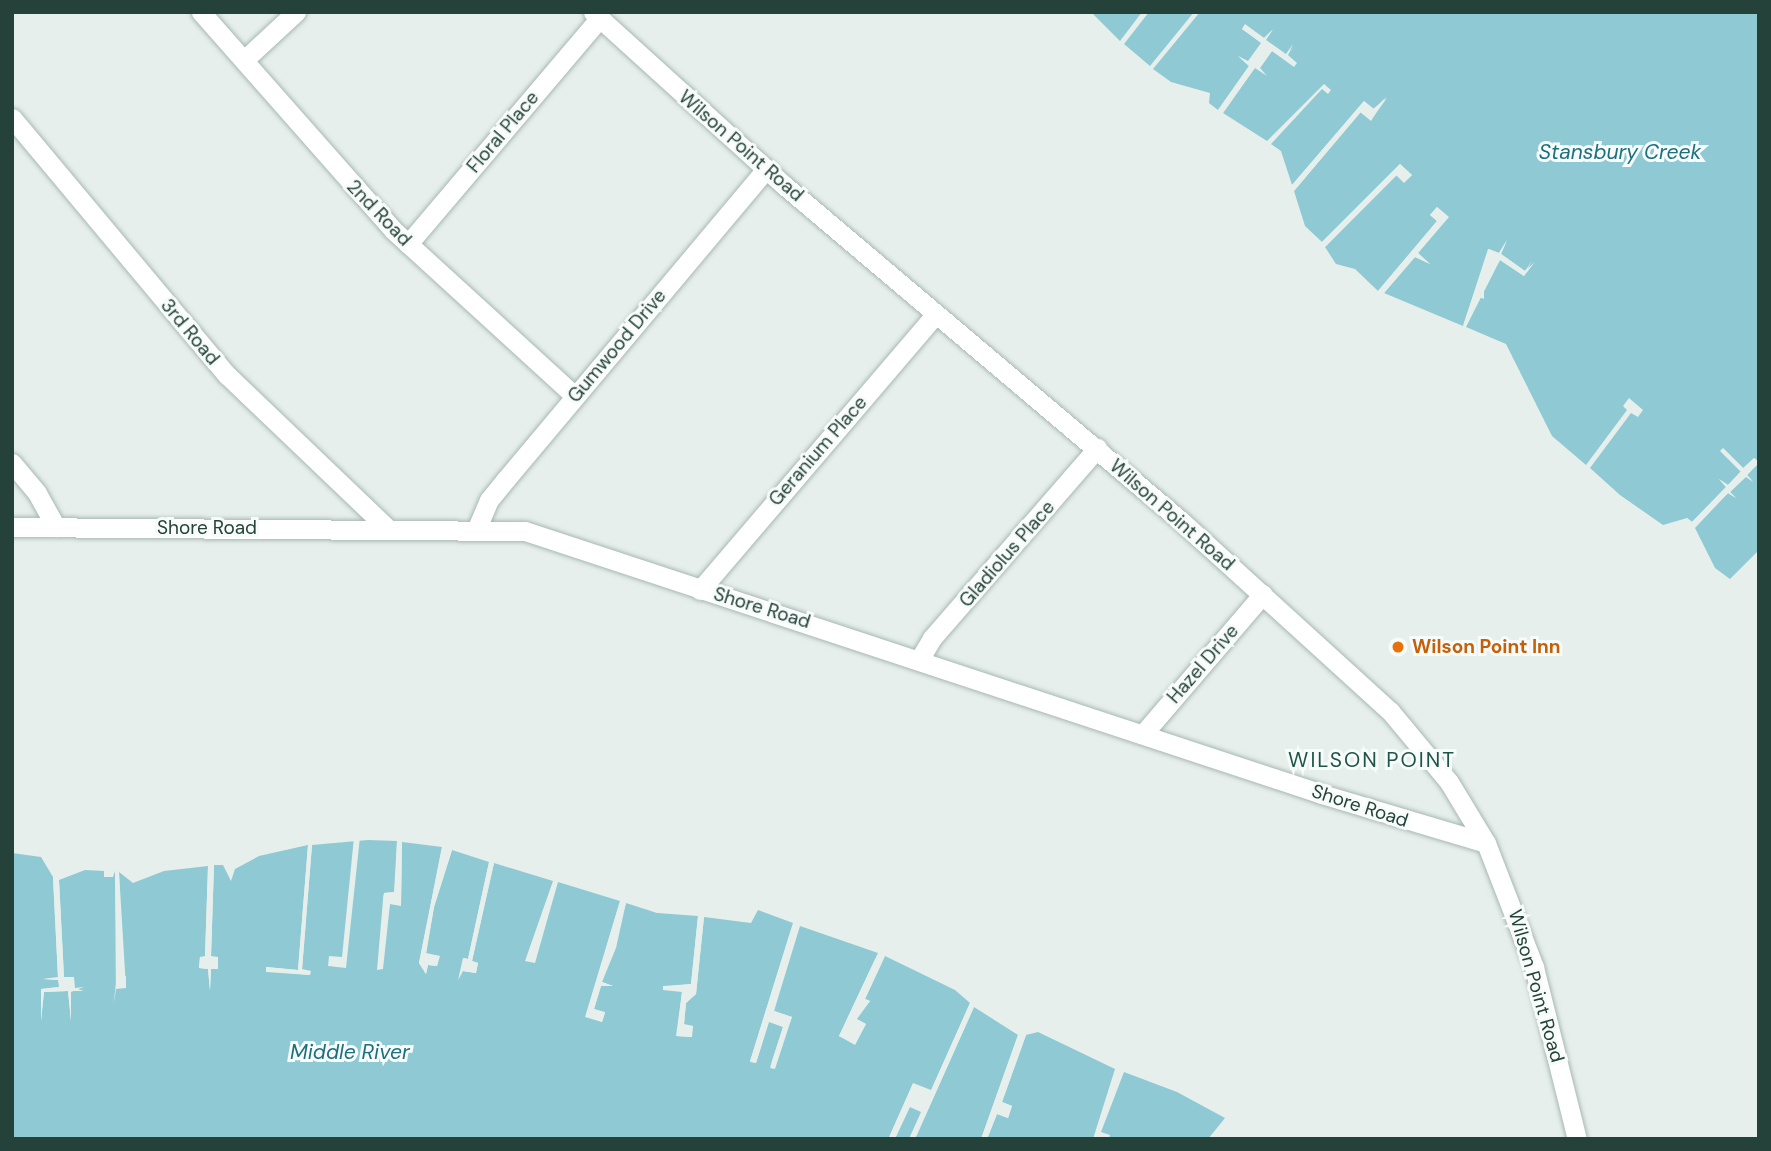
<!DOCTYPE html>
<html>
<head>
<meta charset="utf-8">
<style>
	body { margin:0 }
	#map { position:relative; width:1771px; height:1151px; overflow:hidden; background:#e6efeb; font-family:"DM Sans",sans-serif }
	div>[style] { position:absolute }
	.water>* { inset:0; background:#8ec9d4 }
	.pier>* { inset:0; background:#e6efeb }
	.roads { filter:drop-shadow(0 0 2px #a8b8b2) drop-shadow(0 0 2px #a8b8b2) }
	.street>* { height:19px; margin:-9.5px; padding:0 9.5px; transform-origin:9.5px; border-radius:9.5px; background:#fff }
	.dots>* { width:19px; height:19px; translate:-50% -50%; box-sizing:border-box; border:4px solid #f7fbf9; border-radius:50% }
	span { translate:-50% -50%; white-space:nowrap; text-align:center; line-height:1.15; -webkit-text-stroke:6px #f7fbf9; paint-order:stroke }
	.street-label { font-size:19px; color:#24423a }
	.food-label { font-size:19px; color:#c56008; font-weight:700 }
	.left { translate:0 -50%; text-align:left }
	.water-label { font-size:21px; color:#1c6f80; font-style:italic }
	.neighbourhood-label { font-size:21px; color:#1f5548; letter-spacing:2px }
	.frame { position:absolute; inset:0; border:14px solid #24423a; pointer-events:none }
</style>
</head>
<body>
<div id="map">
	<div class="water">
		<div style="clip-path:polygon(1091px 12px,1142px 12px,1120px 41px)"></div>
		<div style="clip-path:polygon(1149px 12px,1194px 12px,1150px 66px,1124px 44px)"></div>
		<div style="clip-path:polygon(1200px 12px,1759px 12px,1759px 462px,1754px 458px,1744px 469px,1723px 448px,1741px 471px,1728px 485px,1719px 479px,1726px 487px,1692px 522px,1687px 518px,1663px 525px,1620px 495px,1590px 468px,1631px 413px,1638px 417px,1643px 410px,1629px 398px,1623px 406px,1627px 410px,1586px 465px,1552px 436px,1506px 344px,1466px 327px,1500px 260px,1524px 276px,1532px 261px,1525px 271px,1501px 254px,1507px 240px,1499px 253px,1488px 249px,1463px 326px,1384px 293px,1415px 257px,1430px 264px,1418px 253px,1448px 217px,1437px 207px,1430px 215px,1437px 221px,1378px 291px,1355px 269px,1336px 264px,1325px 247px,1397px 175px,1404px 182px,1412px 175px,1400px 164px,1322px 242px,1305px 226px,1294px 191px,1361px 112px,1371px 120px,1387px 98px,1373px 109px,1364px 101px,1292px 185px,1281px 151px,1271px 144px,1322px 89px,1328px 94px,1331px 90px,1324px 84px,1267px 141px,1223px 113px,1255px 67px,1267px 74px,1259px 69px,1272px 51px,1294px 66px,1287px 55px,1295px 46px,1286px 55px,1265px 40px,1273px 30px,1264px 38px,1245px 25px,1242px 29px,1262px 43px,1248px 62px,1238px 56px,1249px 66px,1218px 110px,1209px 103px,1210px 93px,1171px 82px,1153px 69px)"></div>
		<div style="clip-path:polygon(1759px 463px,1759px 550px,1730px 579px,1715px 568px,1695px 528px,1728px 493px,1736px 498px,1730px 492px,1746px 476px,1753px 481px,1747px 475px)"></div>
		<div style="clip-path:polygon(368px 840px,397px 841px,394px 892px,384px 893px,383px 900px,388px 913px,390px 904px,401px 905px,402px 842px,442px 847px,419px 963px,426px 974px,428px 965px,437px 966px,439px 956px,426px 954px,434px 907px,452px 850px,489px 862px,468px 959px,464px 958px,460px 980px,462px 971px,476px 973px,478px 963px,472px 961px,494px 863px,553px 881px,525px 961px,535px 963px,558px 882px,620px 901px,586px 1016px,602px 1022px,605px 1013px,594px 1009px,601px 986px,613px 986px,602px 982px,626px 903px,657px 913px,698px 916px,691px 984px,663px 987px,682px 991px,677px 1036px,691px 1037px,693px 1026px,684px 1025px,686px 1003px,696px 994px,704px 917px,751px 923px,758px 910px,793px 923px,750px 1061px,756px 1063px,769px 1021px,783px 1027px,770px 1067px,792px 1017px,774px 1011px,800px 926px,878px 953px,839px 1036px,855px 1044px,866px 1024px,856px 1019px,870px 1001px,865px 999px,885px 956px,955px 990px,970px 1003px,931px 1091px,913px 1084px,890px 1136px,895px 1138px,909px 1106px,922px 1112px,909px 1139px,12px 1139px,12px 853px,41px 857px,53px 877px,58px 978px,43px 979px,59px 980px,59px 987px,41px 989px,41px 1020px,44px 992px,68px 991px,71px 1020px,71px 991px,84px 991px,74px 988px,74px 977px,64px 978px,59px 880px,85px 870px,104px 871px,104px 877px,113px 877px,115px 871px,116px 1007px,116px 988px,126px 988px,119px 872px,133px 883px,164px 871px,208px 866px,205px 957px,200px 957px,199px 968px,208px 969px,210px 990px,211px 969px,218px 969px,218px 958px,211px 957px,214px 865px,223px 865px,231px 881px,235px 869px,259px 856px,308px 845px,298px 970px,266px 967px,266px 971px,310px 975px,310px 971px,302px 970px,312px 845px)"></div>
		<div style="clip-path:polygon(974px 1007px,1018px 1035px,981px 1139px,915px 1139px)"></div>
		<div style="clip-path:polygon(1038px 1032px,1115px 1069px,1093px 1139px,987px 1139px,997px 1114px,1008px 1118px,1012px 1106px,1002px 1102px,1026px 1035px)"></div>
		<div style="clip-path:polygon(1124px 1072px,1177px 1092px,1225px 1118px,1208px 1139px,1109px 1139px,1110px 1135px,1101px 1132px)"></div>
	</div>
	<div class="pier">
		<div style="clip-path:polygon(1245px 24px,1264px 38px,1273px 29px,1266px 40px,1286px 54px,1293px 44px,1288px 55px,1297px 63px,1294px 67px,1272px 51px,1260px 68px,1267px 76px,1255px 68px,1223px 113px,1218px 110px,1249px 66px,1238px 56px,1248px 61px,1261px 43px,1242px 29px)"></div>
		<div style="clip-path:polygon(1386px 97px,1371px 121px,1360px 112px,1294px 191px,1292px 185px,1364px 101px,1374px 109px)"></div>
		<div style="clip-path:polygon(1400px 164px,1412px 175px,1404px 183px,1396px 175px,1325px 247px,1322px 242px)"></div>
		<div style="clip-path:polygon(1437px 207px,1449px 217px,1418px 253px,1430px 264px,1415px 257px,1384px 293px,1378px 291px,1437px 221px,1430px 215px)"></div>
		<div style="clip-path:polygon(1507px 240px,1501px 254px,1525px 271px,1535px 262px,1524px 276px,1500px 260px,1484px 286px,1484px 299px,1479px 297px,1463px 326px,1489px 249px,1499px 253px)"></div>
		<div style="clip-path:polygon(1723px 448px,1743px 468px,1754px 458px,1759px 462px,1747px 475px,1753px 482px,1746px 477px,1730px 492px,1736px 498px,1728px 493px,1692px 530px,1687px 523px,1680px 526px,1687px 518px,1692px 522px,1726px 487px,1719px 479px,1728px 485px,1741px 472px,1720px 451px)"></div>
		<div style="clip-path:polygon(354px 837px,360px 837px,346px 968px,328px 966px,329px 956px,342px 957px)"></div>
		<div style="clip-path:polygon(397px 841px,402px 842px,401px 906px,390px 904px,383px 969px,377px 970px,383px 900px,384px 893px,395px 892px)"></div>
		<div style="clip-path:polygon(308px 845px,312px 845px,302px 969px,311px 971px,310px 975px,266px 972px,266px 967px,298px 970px)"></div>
		<div style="clip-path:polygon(442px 847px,452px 850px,434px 907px,426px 953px,440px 956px,437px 966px,428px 965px,426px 974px,419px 963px)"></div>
		<div style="clip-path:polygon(489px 862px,494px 863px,472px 961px,478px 963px,476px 973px,463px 971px,458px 980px,463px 958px,468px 959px)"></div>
		<div style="clip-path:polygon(214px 865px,211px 956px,218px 957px,218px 969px,211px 969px,210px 991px,208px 969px,199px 968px,200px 957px,205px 956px,208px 866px)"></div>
		<div style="clip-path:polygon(115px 871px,119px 872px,122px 976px,126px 976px,126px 988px,116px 989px,113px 1007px,117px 976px)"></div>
		<div style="clip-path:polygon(53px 877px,59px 880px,64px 977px,74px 977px,75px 988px,84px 987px,71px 992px,71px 1021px,68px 991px,44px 992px,41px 1021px,41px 989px,59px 987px,58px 980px,43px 979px,58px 977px)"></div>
		<div style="clip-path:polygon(620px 901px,626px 903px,616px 948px,602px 982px,613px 986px,601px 986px,594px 1009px,605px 1012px,602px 1022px,585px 1017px)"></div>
		<div style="clip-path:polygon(698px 916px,704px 917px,696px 994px,686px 1003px,684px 1024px,693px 1026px,692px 1037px,676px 1036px,682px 992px,663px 990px,663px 986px,691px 984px)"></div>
		<div style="clip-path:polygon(793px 923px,767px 1019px,786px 1024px,788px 1019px,770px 1011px,796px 924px,774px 1011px,792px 1017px,775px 1069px,770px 1068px,783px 1027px,769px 1022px,756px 1063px,750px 1062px)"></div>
		<div style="clip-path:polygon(878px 953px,844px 1035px,854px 1040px,861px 1026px,853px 1018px,865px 1003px,862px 998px,885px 956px,865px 999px,870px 1001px,857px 1019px,866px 1024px,855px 1045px,839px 1036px)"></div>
		<div style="clip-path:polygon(970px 1003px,974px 1007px,915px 1139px,909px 1139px,921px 1112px,910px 1107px,895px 1139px,889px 1137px,913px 1083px,931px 1090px)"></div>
		<div style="clip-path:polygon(1018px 1035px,1026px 1035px,1002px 1102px,1012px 1106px,1008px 1118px,997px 1114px,987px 1139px,981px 1139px)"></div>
	</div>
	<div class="roads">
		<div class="street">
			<div style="left:201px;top:12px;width:290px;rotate:48.6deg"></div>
			<div style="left:393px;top:230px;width:246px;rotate:42.4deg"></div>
			<div style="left:593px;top:12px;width:259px;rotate:42.2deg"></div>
			<div style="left:785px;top:186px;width:519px;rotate:40.23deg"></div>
			<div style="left:1181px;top:521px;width:282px;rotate:42.3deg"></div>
			<div style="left:1390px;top:711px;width:92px;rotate:50.3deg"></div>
			<div style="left:1449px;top:782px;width:71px;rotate:58.8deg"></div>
			<div style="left:1486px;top:843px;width:133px;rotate:68.8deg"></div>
			<div style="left:1534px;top:967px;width:177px;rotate:76deg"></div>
			<div style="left:244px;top:60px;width:71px;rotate:-42.7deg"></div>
			<div style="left:12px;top:118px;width:335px;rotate:50.1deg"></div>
			<div style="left:227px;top:375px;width:221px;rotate:43.7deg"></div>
			<div style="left:408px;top:244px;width:295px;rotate:-49.7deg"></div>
			<div style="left:12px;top:463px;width:39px;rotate:50deg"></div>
			<div style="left:37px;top:493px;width:39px;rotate:61deg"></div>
			<div style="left:12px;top:527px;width:513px;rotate:0.45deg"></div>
			<div style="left:525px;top:531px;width:839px;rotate:18.26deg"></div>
			<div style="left:1322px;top:794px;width:171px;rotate:16.6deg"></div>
			<div style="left:477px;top:528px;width:30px;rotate:-67deg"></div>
			<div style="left:489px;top:500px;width:27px;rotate:-51deg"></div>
			<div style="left:506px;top:479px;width:405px;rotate:-50deg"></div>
			<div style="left:700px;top:590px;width:363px;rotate:-49.5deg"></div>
			<div style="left:919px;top:660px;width:26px;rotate:-59deg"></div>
			<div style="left:932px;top:638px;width:252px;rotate:-49deg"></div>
			<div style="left:1143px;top:734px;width:184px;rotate:-49.4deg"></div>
		</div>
	</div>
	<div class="dots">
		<div style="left:1398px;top:647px;background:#e8710a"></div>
	</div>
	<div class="street-label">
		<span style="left:503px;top:132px;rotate:-50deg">Floral Place</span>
		<span style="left:741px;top:146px;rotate:41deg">Wilson Point Road</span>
		<span style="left:379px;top:213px;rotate:46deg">2nd Road</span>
		<span style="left:190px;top:332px;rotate:50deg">3rd Road</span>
		<span style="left:617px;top:346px;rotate:-50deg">Gumwood Drive</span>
		<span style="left:818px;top:451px;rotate:-49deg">Geranium Place</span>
		<span style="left:1172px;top:515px;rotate:41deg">Wilson Point Road</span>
		<span style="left:207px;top:528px">Shore Road</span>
		<span style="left:1007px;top:554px;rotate:-49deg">Gladiolus Place</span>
		<span style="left:762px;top:608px;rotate:17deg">Shore Road</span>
		<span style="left:1203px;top:664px;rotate:-49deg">Hazel Drive</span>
		<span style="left:1360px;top:806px;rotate:18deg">Shore Road</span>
		<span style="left:1536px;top:986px;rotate:74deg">Wilson Point Road</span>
	</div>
	<div class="food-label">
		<span class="left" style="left:1412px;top:647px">Wilson Point Inn</span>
	</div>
	<div class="water-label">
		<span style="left:1620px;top:152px">Stansbury Creek</span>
		<span style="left:350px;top:1052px">Middle River</span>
	</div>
	<div class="neighbourhood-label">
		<span style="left:1372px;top:760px">WILSON POINT</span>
	</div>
	<div class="frame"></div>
</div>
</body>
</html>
